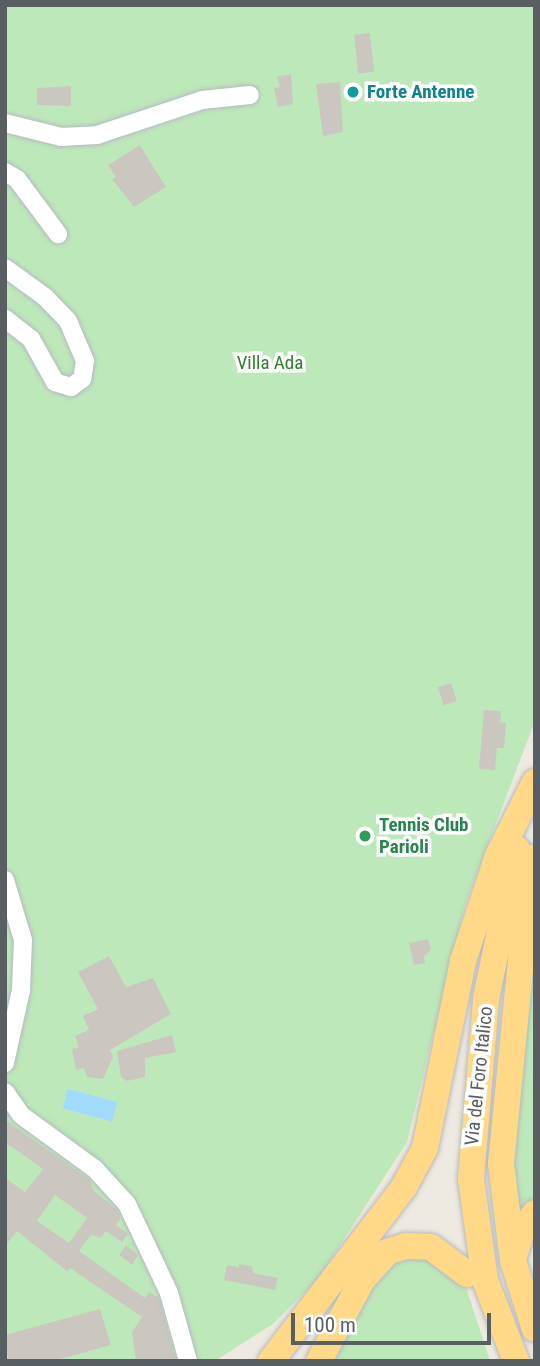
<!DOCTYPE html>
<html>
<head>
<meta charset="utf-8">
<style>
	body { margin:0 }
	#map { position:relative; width:540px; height:1366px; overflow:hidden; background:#eeeae1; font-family:"Roboto Condensed",sans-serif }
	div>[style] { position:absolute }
	.green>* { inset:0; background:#bde9ba }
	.water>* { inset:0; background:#a0dbff; transform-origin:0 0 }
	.building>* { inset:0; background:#cbc7c0; transform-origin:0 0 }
	.roads { filter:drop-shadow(0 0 2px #b6babf) drop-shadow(0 0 2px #b6babf) }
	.minor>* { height:18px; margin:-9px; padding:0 9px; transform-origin:9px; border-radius:9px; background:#fff }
	.highway>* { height:26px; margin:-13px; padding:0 13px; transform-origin:13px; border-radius:13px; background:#ffd987 }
	.dots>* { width:19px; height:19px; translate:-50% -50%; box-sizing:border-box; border:4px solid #fff; border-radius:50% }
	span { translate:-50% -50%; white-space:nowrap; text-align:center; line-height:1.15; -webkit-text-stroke:7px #fff; paint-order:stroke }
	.culture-label { font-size:19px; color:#0d838f; font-weight:700 }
	.left { translate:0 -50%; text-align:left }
	.park-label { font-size:19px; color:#2c822b }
	.leisure-label { font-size:19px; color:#27864d; font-weight:700 }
	.street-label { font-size:19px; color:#595e63 }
	.frame { position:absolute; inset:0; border:7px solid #595e63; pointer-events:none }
	.scale { position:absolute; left:291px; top:1313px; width:200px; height:32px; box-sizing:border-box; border:4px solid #595e63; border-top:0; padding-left:9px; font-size:21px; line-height:24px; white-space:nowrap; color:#595e63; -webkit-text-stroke:5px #fff; paint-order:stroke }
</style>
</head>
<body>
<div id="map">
	<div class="green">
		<div style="clip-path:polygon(5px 5px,535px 5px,535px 721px,465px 905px,407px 1142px,318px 1279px,273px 1324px,215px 1361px,5px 1361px)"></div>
		<div style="clip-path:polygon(535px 953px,535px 1206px,524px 1217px,513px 1212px,511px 1142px)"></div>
		<div style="clip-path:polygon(417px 1252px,465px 1284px,490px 1361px,327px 1361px,382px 1266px)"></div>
	</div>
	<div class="water">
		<div style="left:68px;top:1089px;width:51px;height:20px;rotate:15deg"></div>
	</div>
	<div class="building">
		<div style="left:370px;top:33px;width:39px;height:16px;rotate:84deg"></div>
		<div style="clip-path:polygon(291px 74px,293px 104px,278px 107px,274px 88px,280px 87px,277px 77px)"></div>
		<div style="clip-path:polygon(340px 82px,343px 132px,323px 136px,316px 84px)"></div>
		<div style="clip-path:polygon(71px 86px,71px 106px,37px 105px,37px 88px)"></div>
		<div style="clip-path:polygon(140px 145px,166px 187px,134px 207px,112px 179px,116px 177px,108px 165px)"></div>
		<div style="left:451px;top:683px;width:19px;height:14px;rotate:72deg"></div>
		<div style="clip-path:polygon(484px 710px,501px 711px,500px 722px,506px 723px,504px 748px,497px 748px,495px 770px,479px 769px)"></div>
		<div style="clip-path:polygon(428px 939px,431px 950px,424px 956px,425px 963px,414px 965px,409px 943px)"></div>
		<div style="clip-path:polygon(109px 956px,126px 987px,153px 978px,171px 1014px,110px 1050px,113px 1057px,103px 1079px,87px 1077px,84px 1068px,76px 1070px,72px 1049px,79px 1047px,75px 1036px,89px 1030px,83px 1016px,98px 1009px,78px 972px)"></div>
		<div style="clip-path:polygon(172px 1035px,176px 1052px,145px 1058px,145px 1077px,127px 1081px,121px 1077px,117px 1051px)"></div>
		<div style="clip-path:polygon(evenodd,5px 1120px,90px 1180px,93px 1190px,117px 1210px,121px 1218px,116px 1225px,128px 1234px,122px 1242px,106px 1231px,101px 1238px,91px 1235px,79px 1251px,145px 1298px,149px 1292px,159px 1298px,176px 1360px,136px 1361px,132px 1332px,142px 1317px,70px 1268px,68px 1272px,17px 1231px,5px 1246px,5px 1178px,25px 1192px,43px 1169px,5px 1142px,5px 1120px,55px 1195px,87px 1218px,69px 1243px,37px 1221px,55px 1195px)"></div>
		<div style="clip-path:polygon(126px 1245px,138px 1255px,132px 1265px,119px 1255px)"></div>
		<div style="clip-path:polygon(239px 1264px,252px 1266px,253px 1273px,278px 1278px,275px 1290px,224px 1280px,227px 1265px,239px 1267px)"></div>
		<div style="clip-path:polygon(100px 1309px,111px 1345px,53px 1361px,8px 1361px,5px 1335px)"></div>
	</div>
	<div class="roads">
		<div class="minor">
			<div style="left:5px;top:123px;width:58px;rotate:14deg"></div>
			<div style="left:61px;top:137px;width:36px;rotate:-3deg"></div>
			<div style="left:97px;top:135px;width:111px;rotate:-18.4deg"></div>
			<div style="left:202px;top:100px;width:48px;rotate:-5.9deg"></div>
			<div style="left:5px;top:172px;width:14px;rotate:30deg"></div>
			<div style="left:17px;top:179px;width:69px;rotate:53.3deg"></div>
			<div style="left:5px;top:268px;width:49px;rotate:35.9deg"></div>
			<div style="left:45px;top:297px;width:33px;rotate:46deg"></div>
			<div style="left:68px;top:321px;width:43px;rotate:67deg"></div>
			<div style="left:85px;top:361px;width:18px;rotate:99deg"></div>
			<div style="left:82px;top:379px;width:14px;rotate:144deg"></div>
			<div style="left:71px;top:387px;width:17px;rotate:-163deg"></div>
			<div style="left:55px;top:382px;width:49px;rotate:-119.2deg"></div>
			<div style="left:31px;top:339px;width:33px;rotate:-142deg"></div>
			<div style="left:5px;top:880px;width:63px;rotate:73.3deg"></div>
			<div style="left:23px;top:940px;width:50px;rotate:92.3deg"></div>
			<div style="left:21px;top:990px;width:75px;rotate:102.4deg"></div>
			<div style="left:5px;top:1092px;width:28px;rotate:55deg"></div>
			<div style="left:21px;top:1115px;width:92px;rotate:36.1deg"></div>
			<div style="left:95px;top:1169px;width:47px;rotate:47.6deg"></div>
			<div style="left:127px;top:1204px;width:98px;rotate:64.7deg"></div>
			<div style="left:169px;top:1293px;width:71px;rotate:74.4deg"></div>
		</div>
		<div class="highway">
			<div style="left:531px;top:858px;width:306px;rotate:95.6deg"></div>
			<div style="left:501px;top:1163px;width:99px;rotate:83deg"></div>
			<div style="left:513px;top:1261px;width:71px;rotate:72.1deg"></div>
			<div style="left:513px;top:1259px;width:29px;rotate:-72deg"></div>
			<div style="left:522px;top:1231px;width:22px;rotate:-54deg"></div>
			<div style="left:271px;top:1361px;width:219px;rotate:-52.6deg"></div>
			<div style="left:404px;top:1187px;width:44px;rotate:-61.7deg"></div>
			<div style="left:425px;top:1148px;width:191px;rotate:-78.5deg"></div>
			<div style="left:463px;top:961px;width:111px;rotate:-71.6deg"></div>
			<div style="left:498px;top:856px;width:83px;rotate:-63.4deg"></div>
			<div style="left:319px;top:1361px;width:92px;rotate:-62deg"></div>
			<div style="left:362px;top:1280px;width:38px;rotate:-48deg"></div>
			<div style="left:387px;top:1252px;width:20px;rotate:-18deg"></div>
			<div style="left:406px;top:1246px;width:25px;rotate:2deg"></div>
			<div style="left:431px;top:1247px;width:45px;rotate:36.9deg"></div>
			<div style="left:516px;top:1361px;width:87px;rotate:-110.9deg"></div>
			<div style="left:485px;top:1280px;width:102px;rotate:-97.9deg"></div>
			<div style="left:471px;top:1179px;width:181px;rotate:-85.2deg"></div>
			<div style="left:486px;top:999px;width:153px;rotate:-78.3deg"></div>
		</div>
	</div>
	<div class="dots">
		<div style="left:353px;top:92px;background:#0f9aa8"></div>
		<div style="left:365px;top:836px;background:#2e9e5b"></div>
	</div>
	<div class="culture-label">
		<span class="left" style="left:367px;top:92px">Forte Antenne</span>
	</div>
	<div class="park-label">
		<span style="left:270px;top:363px">Villa Ada</span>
	</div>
	<div class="leisure-label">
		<span class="left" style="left:379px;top:836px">Tennis Club<br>Parioli</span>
	</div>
	<div class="street-label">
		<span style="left:479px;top:1076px;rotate:-84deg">Via del Foro Italico</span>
	</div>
	<div class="frame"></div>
	<div class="scale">100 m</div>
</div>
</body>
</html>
